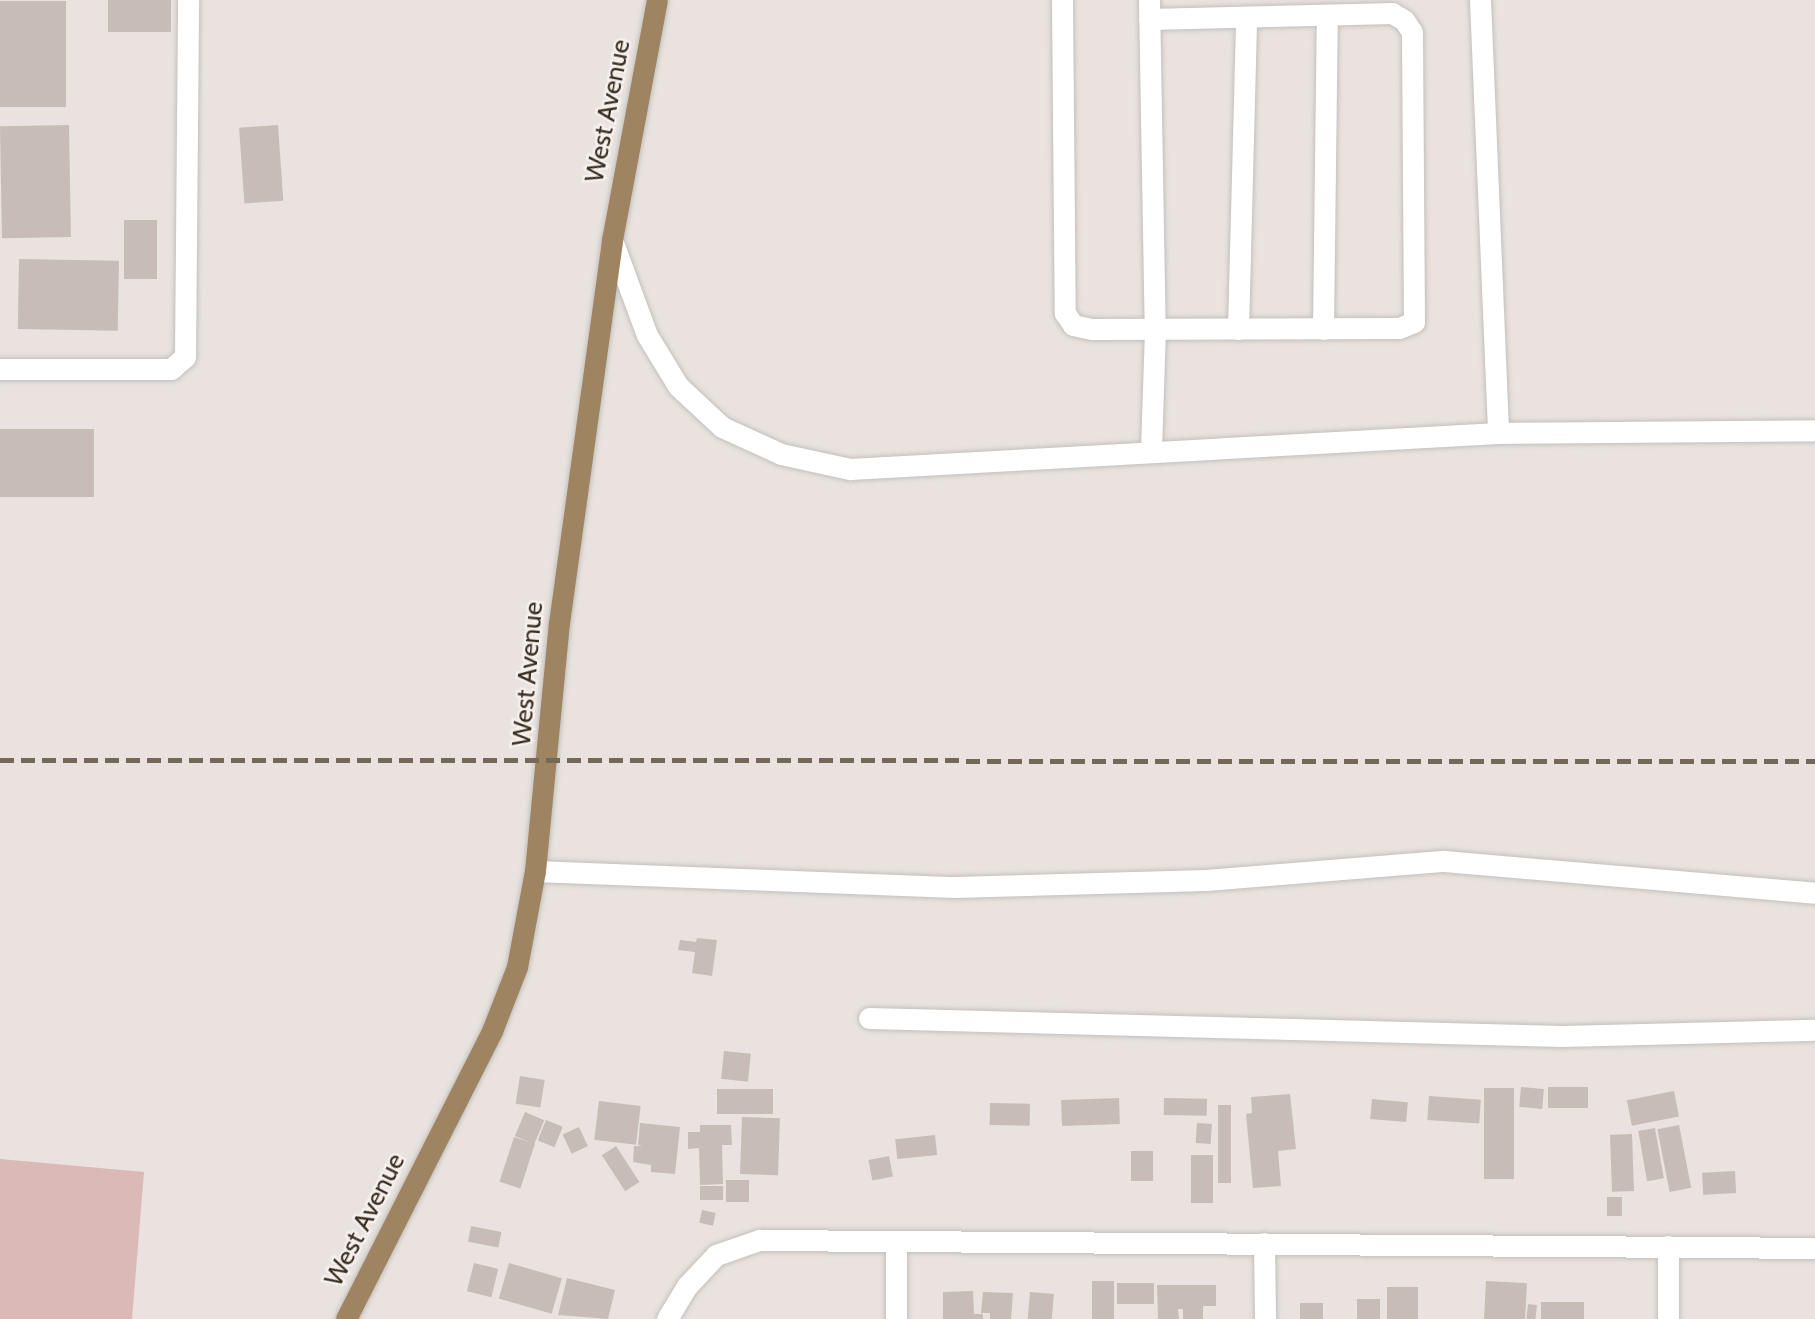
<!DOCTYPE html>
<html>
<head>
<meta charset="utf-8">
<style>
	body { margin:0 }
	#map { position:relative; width:1815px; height:1319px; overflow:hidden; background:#e9e2de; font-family:Cabin,sans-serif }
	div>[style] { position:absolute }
	.green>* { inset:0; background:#dbb9b6 }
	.building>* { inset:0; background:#c7bdb6; transform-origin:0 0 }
	.roads { filter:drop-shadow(0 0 2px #c3c0bc) drop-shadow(0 0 2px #c3c0bc) }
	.lane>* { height:21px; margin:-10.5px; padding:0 10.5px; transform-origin:10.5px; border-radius:10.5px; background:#fff }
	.street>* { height:21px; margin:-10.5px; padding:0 10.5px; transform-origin:10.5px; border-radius:10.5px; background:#fff }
	.primary>* { height:21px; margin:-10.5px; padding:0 10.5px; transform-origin:10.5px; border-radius:10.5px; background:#9f8462 }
	.rail>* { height:5px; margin-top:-2.5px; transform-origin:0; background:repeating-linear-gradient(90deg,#746859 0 14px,transparent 0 21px) }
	span { translate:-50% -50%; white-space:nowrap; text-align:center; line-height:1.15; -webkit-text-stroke:5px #f6f0ee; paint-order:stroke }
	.street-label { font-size:26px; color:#382d1f }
</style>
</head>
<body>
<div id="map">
	<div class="green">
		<div style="clip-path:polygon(0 1159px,144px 1172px,132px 1319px,0 1319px)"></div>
	</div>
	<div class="building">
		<div style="left:108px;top:0;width:63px;height:32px"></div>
		<div style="left:0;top:1px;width:66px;height:106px"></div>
		<div style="left:69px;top:125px;width:112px;height:69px;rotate:89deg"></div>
		<div style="left:278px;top:125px;width:76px;height:39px;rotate:86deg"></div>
		<div style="left:124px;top:220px;width:33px;height:59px"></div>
		<div style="left:19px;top:259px;width:100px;height:70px;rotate:1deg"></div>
		<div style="left:0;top:429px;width:94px;height:68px"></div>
		<div style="clip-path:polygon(697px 938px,717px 940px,712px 976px,692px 973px,695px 952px,678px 950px,680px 940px,696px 942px)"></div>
		<div style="left:724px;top:1051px;width:27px;height:28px;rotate:6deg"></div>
		<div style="left:520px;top:1076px;width:25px;height:28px;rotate:9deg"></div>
		<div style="left:1521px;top:1087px;width:23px;height:20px;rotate:5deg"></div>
		<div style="left:1548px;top:1087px;width:40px;height:21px"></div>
		<div style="left:1484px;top:1088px;width:30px;height:91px"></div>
		<div style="left:717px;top:1089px;width:56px;height:25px"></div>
		<div style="left:1674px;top:1091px;width:26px;height:48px;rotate:79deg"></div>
		<div style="clip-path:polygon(1290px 1094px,1296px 1149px,1278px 1151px,1281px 1186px,1253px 1188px,1246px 1114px,1252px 1113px,1251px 1097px)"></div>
		<div style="left:1429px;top:1096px;width:52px;height:24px;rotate:4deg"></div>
		<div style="left:1119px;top:1098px;width:26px;height:58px;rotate:88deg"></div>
		<div style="left:1164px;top:1098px;width:43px;height:17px;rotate:1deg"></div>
		<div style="left:1372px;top:1099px;width:36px;height:20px;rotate:5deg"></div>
		<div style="left:599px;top:1101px;width:42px;height:39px;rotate:7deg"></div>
		<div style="left:990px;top:1103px;width:40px;height:22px;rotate:1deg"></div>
		<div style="left:1218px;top:1105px;width:13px;height:78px"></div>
		<div style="left:525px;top:1112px;width:21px;height:26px;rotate:23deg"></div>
		<div style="left:742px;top:1117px;width:38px;height:57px;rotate:2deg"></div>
		<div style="left:546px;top:1120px;width:18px;height:22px;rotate:22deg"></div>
		<div style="clip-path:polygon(640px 1123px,680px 1127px,675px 1174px,651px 1172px,651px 1165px,633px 1162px,634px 1146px,642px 1146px,638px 1145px)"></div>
		<div style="left:1197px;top:1123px;width:15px;height:20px;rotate:4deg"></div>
		<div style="clip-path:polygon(700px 1125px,731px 1125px,732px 1145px,722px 1145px,723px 1184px,700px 1185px,699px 1148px,688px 1149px,688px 1132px,700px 1132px)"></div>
		<div style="left:1679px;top:1125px;width:64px;height:22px;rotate:79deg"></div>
		<div style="left:579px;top:1127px;width:21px;height:18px;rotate:65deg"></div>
		<div style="left:1655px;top:1128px;width:51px;height:17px;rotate:80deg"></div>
		<div style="left:1632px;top:1134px;width:57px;height:22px;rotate:88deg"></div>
		<div style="left:935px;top:1135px;width:20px;height:40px;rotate:84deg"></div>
		<div style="left:514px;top:1137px;width:22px;height:47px;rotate:18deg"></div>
		<div style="left:616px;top:1146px;width:43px;height:17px;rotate:57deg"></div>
		<div style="left:1131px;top:1151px;width:22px;height:30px"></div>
		<div style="left:1191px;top:1155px;width:22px;height:48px"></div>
		<div style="left:889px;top:1156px;width:21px;height:21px;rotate:79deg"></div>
		<div style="left:1735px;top:1171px;width:22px;height:33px;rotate:87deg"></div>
		<div style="left:726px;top:1180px;width:23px;height:22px"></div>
		<div style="left:700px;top:1186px;width:23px;height:14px"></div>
		<div style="left:1607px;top:1197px;width:15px;height:19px"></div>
		<div style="left:702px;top:1210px;width:14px;height:13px;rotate:12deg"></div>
		<div style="left:471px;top:1226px;width:31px;height:16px;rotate:11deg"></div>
		<div style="left:474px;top:1263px;width:25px;height:29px;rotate:14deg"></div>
		<div style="left:509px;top:1263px;width:55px;height:37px;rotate:16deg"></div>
		<div style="clip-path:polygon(567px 1278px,615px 1290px,608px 1319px,558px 1315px)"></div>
		<div style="left:1092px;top:1281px;width:22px;height:38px"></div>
		<div style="left:1486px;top:1281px;width:41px;height:38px;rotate:3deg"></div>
		<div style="left:1117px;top:1283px;width:37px;height:21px"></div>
		<div style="clip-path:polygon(1157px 1285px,1216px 1285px,1216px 1306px,1203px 1306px,1203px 1319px,1183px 1319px,1183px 1309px,1178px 1309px,1179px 1319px,1158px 1319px)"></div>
		<div style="left:1387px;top:1287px;width:31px;height:32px"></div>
		<div style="clip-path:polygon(973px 1291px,974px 1314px,983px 1314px,983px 1319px,943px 1319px,943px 1292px)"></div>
		<div style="clip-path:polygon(983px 1292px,1013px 1293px,1011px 1319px,990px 1319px,990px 1313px,981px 1313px)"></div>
		<div style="left:1030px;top:1292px;width:24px;height:27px;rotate:5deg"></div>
		<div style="left:1357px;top:1299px;width:23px;height:20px"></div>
		<div style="left:1541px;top:1302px;width:43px;height:17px"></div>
		<div style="left:1300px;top:1303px;width:23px;height:16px"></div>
		<div style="left:1528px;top:1304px;width:9px;height:15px;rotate:6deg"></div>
	</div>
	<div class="roads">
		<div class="lane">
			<div style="left:1062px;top:0;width:313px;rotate:89.5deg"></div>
			<div style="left:1065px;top:313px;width:14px;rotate:56deg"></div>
			<div style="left:1073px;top:325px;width:19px;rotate:12deg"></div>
			<div style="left:1092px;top:329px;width:307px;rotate:-0.2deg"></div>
			<div style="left:1399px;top:328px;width:16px;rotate:-22deg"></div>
			<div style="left:1414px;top:322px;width:290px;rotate:-90.4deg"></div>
			<div style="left:1412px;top:32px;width:14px;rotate:-124deg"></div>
			<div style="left:1404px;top:20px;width:14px;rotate:-150deg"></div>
			<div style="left:1392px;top:13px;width:243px;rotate:178.6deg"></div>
			<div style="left:1149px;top:0;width:329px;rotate:89deg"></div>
			<div style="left:1155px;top:329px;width:123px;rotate:91.9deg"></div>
			<div style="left:1480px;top:0;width:433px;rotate:87.6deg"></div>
			<div style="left:1238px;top:329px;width:311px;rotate:-88.5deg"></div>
			<div style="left:1323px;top:329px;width:312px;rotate:-89.3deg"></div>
		</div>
		<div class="street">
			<div style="left:612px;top:240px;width:101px;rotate:69.8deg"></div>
			<div style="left:647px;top:335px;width:60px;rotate:58.7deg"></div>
			<div style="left:678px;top:386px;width:60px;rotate:43deg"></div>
			<div style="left:722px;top:427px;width:65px;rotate:24.6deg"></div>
			<div style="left:781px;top:454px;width:71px;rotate:12.3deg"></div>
			<div style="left:850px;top:469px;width:649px;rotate:-3.18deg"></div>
			<div style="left:1498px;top:433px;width:317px;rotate:-0.5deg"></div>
			<div style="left:0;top:369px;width:171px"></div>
			<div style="left:171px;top:369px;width:18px;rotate:-41deg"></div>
			<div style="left:185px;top:357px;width:357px;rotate:-89.5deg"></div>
			<div style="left:535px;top:871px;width:420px;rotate:2.2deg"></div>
			<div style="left:955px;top:887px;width:251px;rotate:-1.6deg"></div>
			<div style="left:1206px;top:880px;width:239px;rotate:-4.6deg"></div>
			<div style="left:1444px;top:861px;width:372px;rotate:4.9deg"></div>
			<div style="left:869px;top:1018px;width:693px;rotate:1.49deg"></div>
			<div style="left:1562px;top:1036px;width:253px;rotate:-1.4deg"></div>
			<div style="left:896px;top:1241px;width:78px;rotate:90deg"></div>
			<div style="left:1264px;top:1243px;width:76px;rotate:89.2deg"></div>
			<div style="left:1668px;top:1246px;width:73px;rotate:90deg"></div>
			<div style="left:667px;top:1319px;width:39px;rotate:-59deg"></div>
			<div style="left:687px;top:1286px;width:42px;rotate:-46.9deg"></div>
			<div style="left:716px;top:1255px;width:46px;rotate:-19.2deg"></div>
			<div style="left:759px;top:1240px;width:1056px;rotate:0.43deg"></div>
		</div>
		<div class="primary">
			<div style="left:346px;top:1319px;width:323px;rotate:-63.1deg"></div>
			<div style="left:492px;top:1031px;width:69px;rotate:-68.7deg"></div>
			<div style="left:517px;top:967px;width:98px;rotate:-79.4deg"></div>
			<div style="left:535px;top:871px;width:249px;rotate:-84.5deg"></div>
			<div style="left:559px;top:623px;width:387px;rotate:-82.1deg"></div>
			<div style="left:612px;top:240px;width:244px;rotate:-79.4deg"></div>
		</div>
	</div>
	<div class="rail">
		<div style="left:0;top:760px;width:1815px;rotate:0.03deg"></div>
	</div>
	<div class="street-label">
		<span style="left:608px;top:111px;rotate:-79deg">West Avenue</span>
		<span style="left:528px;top:674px;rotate:-85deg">West Avenue</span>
		<span style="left:365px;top:1220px;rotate:-63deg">West Avenue</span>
	</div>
</div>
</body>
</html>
